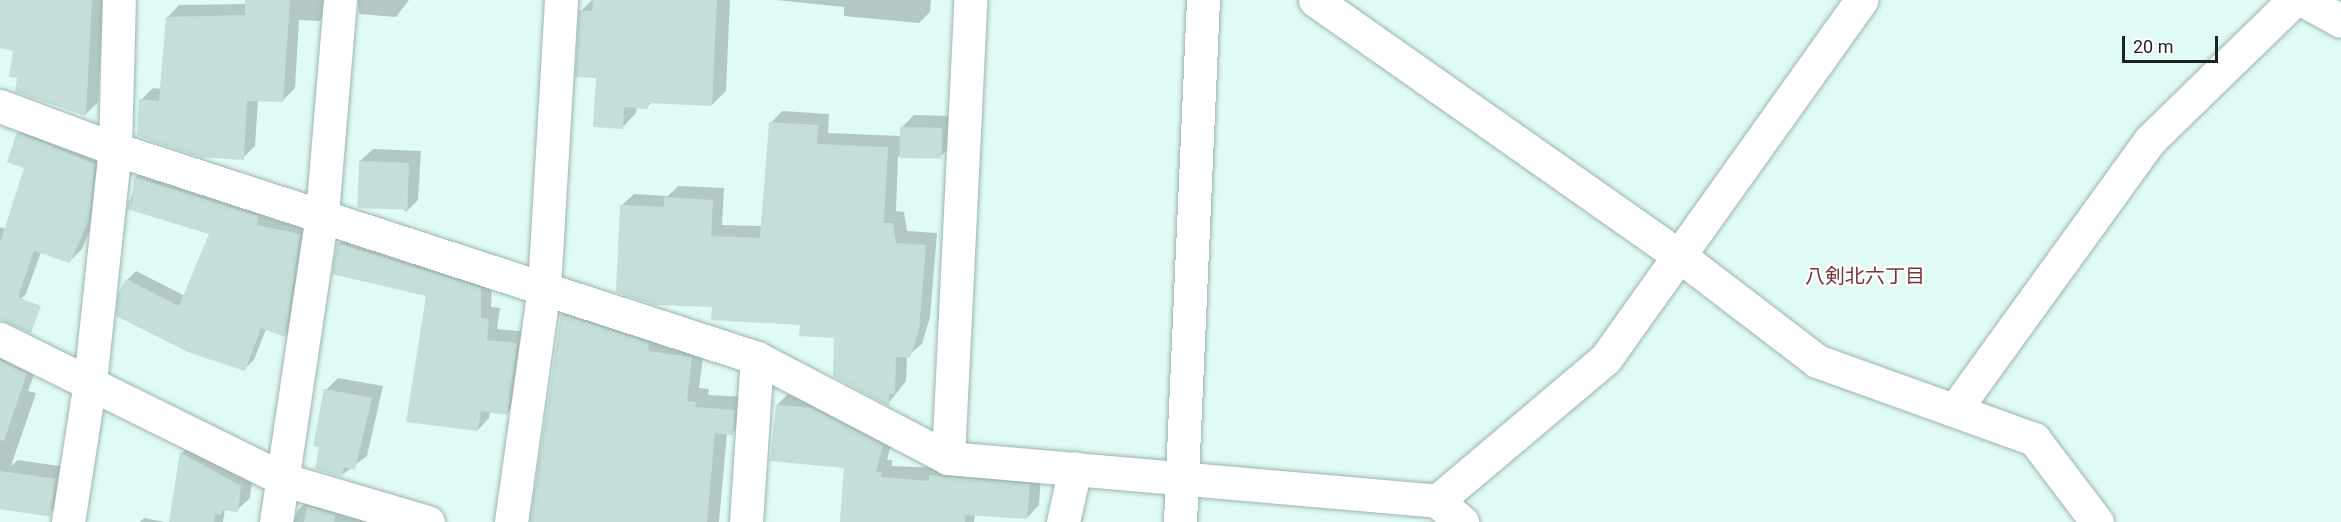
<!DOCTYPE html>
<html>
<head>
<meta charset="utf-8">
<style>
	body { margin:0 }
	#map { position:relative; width:2341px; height:522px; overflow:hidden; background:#e0faf6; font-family:Roboto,"Noto Sans JP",sans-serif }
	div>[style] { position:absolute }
	.shadow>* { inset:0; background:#0003 }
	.building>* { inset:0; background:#c5deda; transform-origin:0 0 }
	.roads { filter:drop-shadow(0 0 2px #9cb4b1) drop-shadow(0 0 2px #9cb4b1) }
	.street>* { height:33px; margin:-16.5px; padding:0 16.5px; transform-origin:16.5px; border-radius:16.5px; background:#fff }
	.secondary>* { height:33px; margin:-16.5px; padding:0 16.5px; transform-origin:16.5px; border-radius:16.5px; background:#fff }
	span { translate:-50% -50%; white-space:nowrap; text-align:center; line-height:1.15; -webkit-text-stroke:4.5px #fff; paint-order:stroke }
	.neighbourhood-label { font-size:20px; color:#793238 }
	.scale { position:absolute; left:2122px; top:36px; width:96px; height:27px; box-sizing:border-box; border:3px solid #1a2322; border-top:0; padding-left:8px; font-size:18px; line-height:21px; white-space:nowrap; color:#1a2322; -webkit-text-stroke:4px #fff; paint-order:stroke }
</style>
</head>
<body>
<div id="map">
	<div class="shadow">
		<div style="clip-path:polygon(0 0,103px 0,98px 102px,86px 114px,19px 76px,15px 50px,0 46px)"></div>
		<div style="clip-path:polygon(247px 0,332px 0,331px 9px,319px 21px,299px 20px,295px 88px,282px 101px,258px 100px,255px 146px,243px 158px,141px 100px,153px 88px,162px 89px,167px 18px,179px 5px,246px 4px)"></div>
		<div style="clip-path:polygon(358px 0,409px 0,396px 17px,359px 14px)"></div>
		<div style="clip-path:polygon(592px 0,730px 0,726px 91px,712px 105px,652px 102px,647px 107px,637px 106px,636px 113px,622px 128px,598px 77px,581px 11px)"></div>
		<div style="clip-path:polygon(776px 0,931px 0,930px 12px,919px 23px,844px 16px,844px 7px)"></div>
		<div style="clip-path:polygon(782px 111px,829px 114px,828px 133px,901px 136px,901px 128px,914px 115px,953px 116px,952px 145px,940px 157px,898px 156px,896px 211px,904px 212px,907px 231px,937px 233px,930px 317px,922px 344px,907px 356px,906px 381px,888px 404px,835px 337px,802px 323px,713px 305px,622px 205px,634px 194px,668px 196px,678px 186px,724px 188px,722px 225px,762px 226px,771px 123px)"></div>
		<div style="clip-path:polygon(30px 121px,106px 152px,100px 205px,82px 249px,70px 261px,41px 252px,26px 294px,14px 306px,0 302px,0 227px,6px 229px,26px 167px,18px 133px)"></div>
		<div style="clip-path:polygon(373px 149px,421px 151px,418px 200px,406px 212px,360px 161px)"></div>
		<div style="clip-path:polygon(145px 168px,309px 225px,294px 326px,284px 336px,266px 329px,254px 360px,244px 369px,127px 280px,136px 271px,185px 296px,211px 233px,129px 208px,136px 177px)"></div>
		<div style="clip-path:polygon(350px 232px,492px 277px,491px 307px,500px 308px,497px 329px,528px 332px,518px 401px,507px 413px,490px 411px,489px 418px,478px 430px,428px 294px,338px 244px)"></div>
		<div style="clip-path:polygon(576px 301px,705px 344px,699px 388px,709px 389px,708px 395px,747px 397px,746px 420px,732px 433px,727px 433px,719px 522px,530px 522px,562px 315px)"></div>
		<div style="clip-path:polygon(0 343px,39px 361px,28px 391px,36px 393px,11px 466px,18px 460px,66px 467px,61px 501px,48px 514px,0 507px)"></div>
		<div style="clip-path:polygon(338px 378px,383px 386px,367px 456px,342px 475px,321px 446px,326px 390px)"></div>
		<div style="clip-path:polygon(789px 393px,894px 433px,887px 460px,892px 460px,892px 466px,1041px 472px,1039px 505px,1027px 518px,975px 514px,974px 522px,841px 522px,845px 466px,777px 405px)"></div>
		<div style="clip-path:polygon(194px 441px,253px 474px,250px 498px,237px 510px,225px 509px,223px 522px,171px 522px,182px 453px)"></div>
		<div style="clip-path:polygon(310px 498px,392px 522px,294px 522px,298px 510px)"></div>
		<div style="clip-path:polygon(144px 518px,165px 522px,140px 522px)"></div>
	</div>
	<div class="building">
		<div style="clip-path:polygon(0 0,92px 0,86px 116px,15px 92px,17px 78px,9px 77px,13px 51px,0 48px)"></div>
		<div style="clip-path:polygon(245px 0,290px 0,283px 102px,247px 101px,244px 160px,199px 157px,137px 136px,139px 99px,159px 101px,166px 17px,245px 15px)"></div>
		<div style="clip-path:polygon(593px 0,717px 0,712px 106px,648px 103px,648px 109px,624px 107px,623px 129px,593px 127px,596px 78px,575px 77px,579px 10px,592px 11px)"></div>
		<div style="clip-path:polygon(769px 122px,818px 125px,817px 144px,888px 147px,884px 223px,893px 223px,896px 243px,926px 245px,919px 330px,910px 358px,896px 357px,895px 394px,889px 394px,889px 406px,833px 376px,834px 338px,799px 336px,800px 325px,711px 320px,712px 307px,654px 305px,616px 292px,620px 205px,664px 207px,664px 197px,713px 200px,711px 236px,760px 238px)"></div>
		<div style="left:900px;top:127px;width:42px;height:31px;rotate:1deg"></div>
		<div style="clip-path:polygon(17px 132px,95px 164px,89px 219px,70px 263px,34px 251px,18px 297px,41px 306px,31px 333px,0 320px,0 243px,24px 168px,7px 162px)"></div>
		<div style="left:359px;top:161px;width:50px;height:47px;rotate:2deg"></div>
		<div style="clip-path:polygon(134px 177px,258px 216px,257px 225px,300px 234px,285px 337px,261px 328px,245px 371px,190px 353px,116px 316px,118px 294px,126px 279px,179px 306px,209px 234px,127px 209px,128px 199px,132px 203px)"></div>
		<div style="clip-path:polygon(337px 243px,481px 288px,481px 318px,489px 319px,487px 340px,517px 343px,507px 415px,481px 411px,478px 431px,406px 422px,426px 296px,332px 274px)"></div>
		<div style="clip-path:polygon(561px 314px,649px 343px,648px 351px,692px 357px,687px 401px,696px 402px,695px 407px,735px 410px,733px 435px,715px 433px,707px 522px,530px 522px)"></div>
		<div style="clip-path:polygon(0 360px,27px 373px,4px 441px,0 440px)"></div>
		<div style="clip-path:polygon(324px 389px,372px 398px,355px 470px,344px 467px,342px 477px,315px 469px,319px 447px,313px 446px)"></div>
		<div style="clip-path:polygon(776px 405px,812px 408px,883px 445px,876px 472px,881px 472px,881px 477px,929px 481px,929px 475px,1030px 484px,1027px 519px,965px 515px,965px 522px,840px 522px,844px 468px,770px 461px)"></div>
		<div style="clip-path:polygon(180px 452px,241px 486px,238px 512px,222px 510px,221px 515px,215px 514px,214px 522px,169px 522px)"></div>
		<div style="left:0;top:471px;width:56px;height:38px;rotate:8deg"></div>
		<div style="clip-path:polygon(307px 506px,335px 514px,334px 522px,304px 522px)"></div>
	</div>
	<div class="roads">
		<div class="street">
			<div style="left:1315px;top:0;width:442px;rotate:35.1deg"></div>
			<div style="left:1677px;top:254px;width:176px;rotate:37.4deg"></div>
			<div style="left:1817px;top:361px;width:231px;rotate:19.8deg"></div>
			<div style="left:2034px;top:439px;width:104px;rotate:52.8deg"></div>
			<div style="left:0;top:106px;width:123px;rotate:20.5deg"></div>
			<div style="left:115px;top:149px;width:675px;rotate:18.03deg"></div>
			<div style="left:757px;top:358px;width:216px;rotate:27.6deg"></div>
			<div style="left:948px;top:458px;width:491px;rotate:5deg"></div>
			<div style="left:1437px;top:501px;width:33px;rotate:40deg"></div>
			<div style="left:0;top:339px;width:318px;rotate:26.3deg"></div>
			<div style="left:285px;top:480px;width:149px;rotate:16.4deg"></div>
			<div style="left:1956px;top:408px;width:329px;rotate:-54.1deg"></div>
			<div style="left:2149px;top:141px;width:202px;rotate:-44.2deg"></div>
			<div style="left:948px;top:458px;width:459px;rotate:-87.2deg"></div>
			<div style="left:1437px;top:501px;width:221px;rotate:-40.2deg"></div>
			<div style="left:1606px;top:358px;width:440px;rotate:-54.5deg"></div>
			<div style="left:68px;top:522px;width:142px;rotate:-81.1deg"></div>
			<div style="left:90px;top:382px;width:234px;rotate:-83.9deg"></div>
			<div style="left:115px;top:149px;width:149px;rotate:-88.5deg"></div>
			<div style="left:276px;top:522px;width:311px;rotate:-81.5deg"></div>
			<div style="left:322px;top:214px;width:215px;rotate:-85.2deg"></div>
			<div style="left:511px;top:522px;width:237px;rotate:-82deg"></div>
			<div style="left:544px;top:287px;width:288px;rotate:-86.6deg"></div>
			<div style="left:746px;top:522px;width:164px;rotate:-86.2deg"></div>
			<div style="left:1063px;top:522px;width:55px;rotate:-77.5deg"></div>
			<div style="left:1180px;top:522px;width:523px;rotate:-87.48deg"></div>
		</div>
		<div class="secondary">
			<div style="left:2303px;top:0;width:43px;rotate:28.9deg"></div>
		</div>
	</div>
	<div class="neighbourhood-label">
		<span style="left:1865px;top:276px">八剣北六丁目</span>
	</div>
	<div class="scale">20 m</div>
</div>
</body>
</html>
